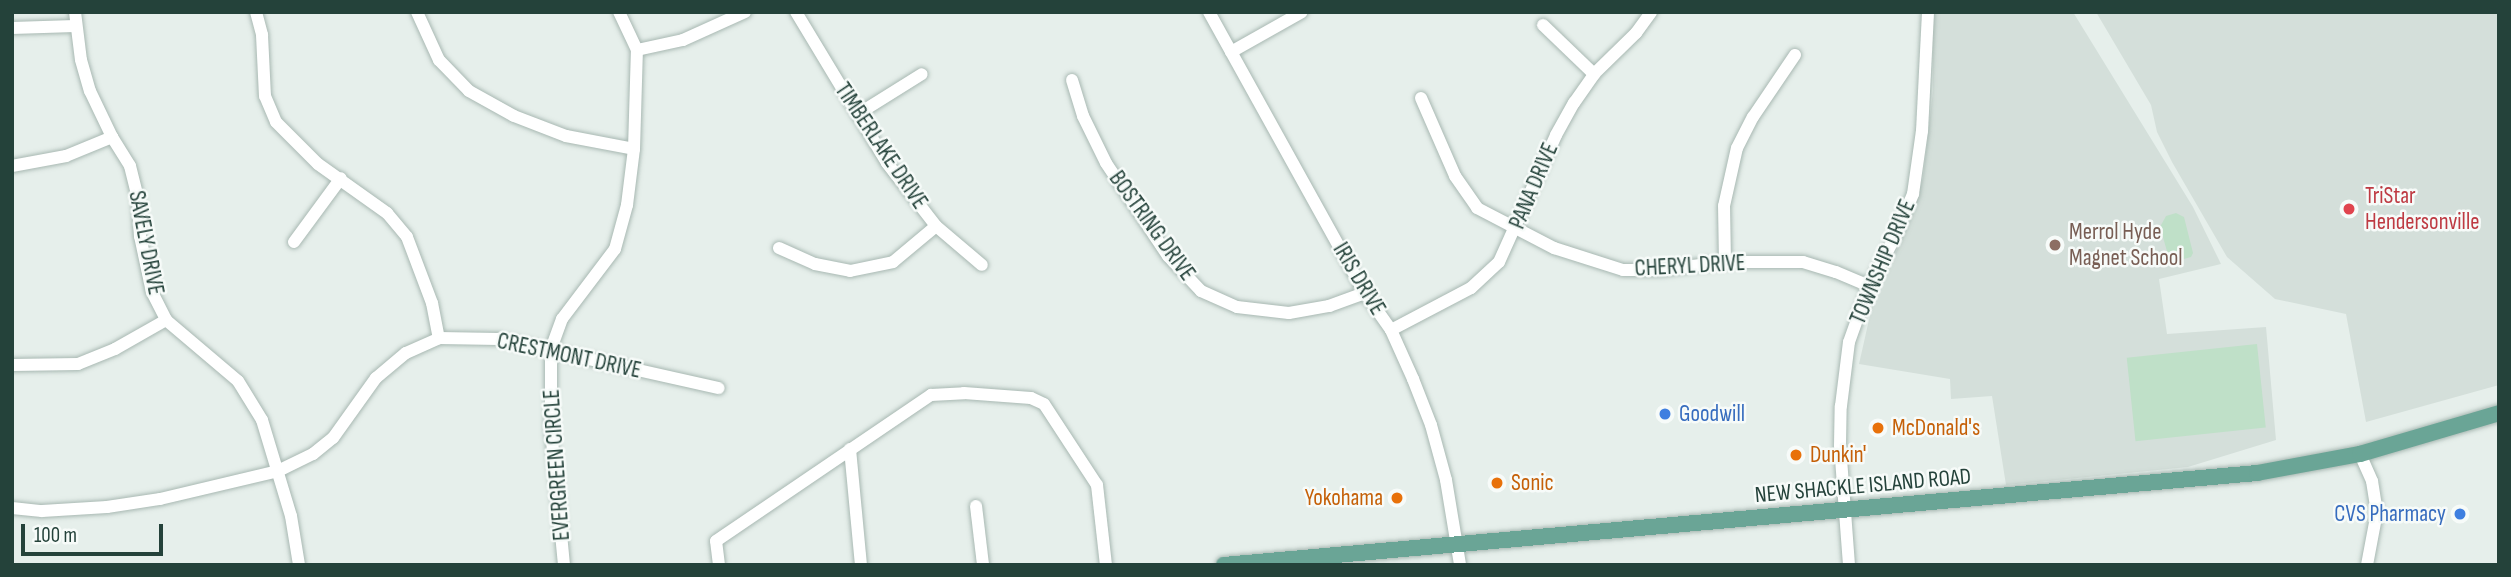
<!DOCTYPE html>
<html>
<head>
<meta charset="utf-8">
<style>
	body { margin:0 }
	#map { position:relative; width:2511px; height:577px; overflow:hidden; background:#e6efeb; font-family:"Sofia Sans Condensed",sans-serif }
	div>[style] { position:absolute }
	.built>* { inset:0; background:#d4dfda }
	.green>* { inset:0; background:#bfe0c8; transform-origin:0 0 }
	.roads { filter:drop-shadow(0 0 2px #a8b8b2) drop-shadow(0 0 2px #a8b8b2) }
	.minor>* { height:12px; margin:-6px; padding:0 6px; transform-origin:6px; border-radius:6px; background:#fff }
	.major>* { height:16px; margin:-8px; padding:0 8px; transform-origin:8px; border-radius:8px; background:#6aa596 }
	.dots>* { width:19px; height:19px; translate:-50% -50%; box-sizing:border-box; border:4px solid #f7fbf9; border-radius:50% }
	span { translate:-50% -50%; white-space:nowrap; text-align:center; line-height:1.15; -webkit-text-stroke:5px #f7fbf9; paint-order:stroke }
	.street-label { font-size:23px; color:#24423a }
	.health-label { font-size:23px; color:#be3a42 }
	.left { translate:0 -50%; text-align:left }
	.education-label { font-size:23px; color:#785e54 }
	.shop-label { font-size:23px; color:#366cbe }
	.right { translate:-100% -50%; text-align:right }
	.food-label { font-size:23px; color:#c56008 }
	.frame { position:absolute; inset:0; border:14px solid #24423a; pointer-events:none }
	.scale { position:absolute; left:21px; top:524px; width:142px; height:32px; box-sizing:border-box; border:4px solid #24423a; border-top:0; padding-left:9px; font-size:21px; line-height:24px; white-space:nowrap; color:#24423a; -webkit-text-stroke:5px #f7fbf9; paint-order:stroke }
</style>
</head>
<body>
<div id="map">
	<div class="built">
		<div style="clip-path:polygon(1933px 12px,2073px 12px,2193px 207px,2221px 264px,2159px 279px,2167px 334px,2266px 327px,2276px 440px,2188px 467px,2006px 485px,1992px 396px,1951px 399px,1950px 379px,1859px 364px,1873px 302px,1908px 226px,1923px 178px,1933px 91px)"></div>
		<div style="clip-path:polygon(2096px 12px,2499px 12px,2499px 385px,2366px 422px,2346px 314px,2275px 299px,2227px 257px,2172px 162px,2157px 132px,2151px 105px)"></div>
	</div>
	<div class="green">
		<div style="clip-path:polygon(2176px 213px,2184px 217px,2193px 253px,2191px 257px,2173px 262px,2169px 258px,2160px 227px,2166px 216px)"></div>
		<div style="left:2257px;top:344px;width:84px;height:131px;rotate:84deg"></div>
	</div>
	<div class="roads">
		<div class="minor">
			<div style="left:75px;top:12px;width:48px;rotate:82.9deg"></div>
			<div style="left:81px;top:60px;width:32px;rotate:74deg"></div>
			<div style="left:90px;top:91px;width:51px;rotate:64.4deg"></div>
			<div style="left:112px;top:137px;width:34px;rotate:58deg"></div>
			<div style="left:130px;top:166px;width:34px;rotate:76deg"></div>
			<div style="left:138px;top:199px;width:37px;rotate:87deg"></div>
			<div style="left:140px;top:236px;width:57px;rotate:77.9deg"></div>
			<div style="left:152px;top:292px;width:31px;rotate:63deg"></div>
			<div style="left:166px;top:320px;width:94px;rotate:40.3deg"></div>
			<div style="left:238px;top:381px;width:46px;rotate:58.4deg"></div>
			<div style="left:262px;top:420px;width:100px;rotate:73.2deg"></div>
			<div style="left:291px;top:516px;width:50px;rotate:80.7deg"></div>
			<div style="left:256px;top:12px;width:24px;rotate:75deg"></div>
			<div style="left:262px;top:35px;width:61px;rotate:87.2deg"></div>
			<div style="left:265px;top:96px;width:28px;rotate:67deg"></div>
			<div style="left:276px;top:122px;width:59px;rotate:45deg"></div>
			<div style="left:318px;top:164px;width:85px;rotate:35.4deg"></div>
			<div style="left:387px;top:213px;width:31px;rotate:50deg"></div>
			<div style="left:407px;top:237px;width:71px;rotate:69.3deg"></div>
			<div style="left:432px;top:303px;width:36px;rotate:79deg"></div>
			<div style="left:417px;top:12px;width:53px;rotate:65.4deg"></div>
			<div style="left:439px;top:60px;width:43px;rotate:45.9deg"></div>
			<div style="left:469px;top:91px;width:51px;rotate:29.1deg"></div>
			<div style="left:514px;top:116px;width:56px;rotate:21deg"></div>
			<div style="left:566px;top:136px;width:69px;rotate:10.8deg"></div>
			<div style="left:796px;top:12px;width:176px;rotate:58.9deg"></div>
			<div style="left:887px;top:163px;width:80px;rotate:52.1deg"></div>
			<div style="left:936px;top:226px;width:60px;rotate:40.3deg"></div>
			<div style="left:1209px;top:12px;width:321px;rotate:61deg"></div>
			<div style="left:1365px;top:293px;width:45px;rotate:54.9deg"></div>
			<div style="left:1391px;top:330px;width:54px;rotate:65.8deg"></div>
			<div style="left:1413px;top:379px;width:49px;rotate:68.6deg"></div>
			<div style="left:1431px;top:425px;width:57px;rotate:74.7deg"></div>
			<div style="left:1446px;top:480px;width:86px;rotate:80.6deg"></div>
			<div style="left:1543px;top:25px;width:71px;rotate:43.9deg"></div>
			<div style="left:12px;top:28px;width:63px;rotate:-1.8deg"></div>
			<div style="left:637px;top:50px;width:47px;rotate:-12.3deg"></div>
			<div style="left:683px;top:40px;width:68px;rotate:-24.3deg"></div>
			<div style="left:1231px;top:52px;width:81px;rotate:-29.4deg"></div>
			<div style="left:1072px;top:80px;width:38px;rotate:73deg"></div>
			<div style="left:1083px;top:116px;width:52px;rotate:63.9deg"></div>
			<div style="left:1106px;top:163px;width:112px;rotate:56.3deg"></div>
			<div style="left:1168px;top:256px;width:48px;rotate:46.7deg"></div>
			<div style="left:1201px;top:291px;width:39px;rotate:24deg"></div>
			<div style="left:1237px;top:307px;width:52px;rotate:6.6deg"></div>
			<div style="left:1289px;top:313px;width:41px;rotate:-9.9deg"></div>
			<div style="left:1329px;top:306px;width:38px;rotate:-20deg"></div>
			<div style="left:1421px;top:98px;width:85px;rotate:66.4deg"></div>
			<div style="left:1455px;top:176px;width:39px;rotate:55deg"></div>
			<div style="left:1477px;top:208px;width:87px;rotate:27.5deg"></div>
			<div style="left:1554px;top:248px;width:72px;rotate:17.7deg"></div>
			<div style="left:1623px;top:270px;width:37px"></div>
			<div style="left:1660px;top:270px;width:65px;rotate:-7deg"></div>
			<div style="left:1725px;top:262px;width:78px"></div>
			<div style="left:1803px;top:262px;width:34px;rotate:17deg"></div>
			<div style="left:1836px;top:272px;width:36px;rotate:23deg"></div>
			<div style="left:858px;top:114px;width:75px;rotate:-32deg"></div>
			<div style="left:12px;top:166px;width:55px;rotate:-10.5deg"></div>
			<div style="left:66px;top:156px;width:50px;rotate:-22.4deg"></div>
			<div style="left:294px;top:242px;width:79px;rotate:-53.7deg"></div>
			<div style="left:779px;top:248px;width:39px;rotate:24deg"></div>
			<div style="left:815px;top:264px;width:36px;rotate:11deg"></div>
			<div style="left:850px;top:271px;width:44px;rotate:-11.8deg"></div>
			<div style="left:893px;top:262px;width:56px;rotate:-39.9deg"></div>
			<div style="left:1725px;top:262px;width:56px;rotate:-91deg"></div>
			<div style="left:1724px;top:206px;width:59px;rotate:-77.4deg"></div>
			<div style="left:1737px;top:148px;width:35px;rotate:-63deg"></div>
			<div style="left:1753px;top:117px;width:75px;rotate:-55.9deg"></div>
			<div style="left:1391px;top:330px;width:90px;rotate:-27.7deg"></div>
			<div style="left:1471px;top:288px;width:38px;rotate:-43deg"></div>
			<div style="left:1499px;top:262px;width:139px;rotate:-65.8deg"></div>
			<div style="left:1556px;top:135px;width:37px;rotate:-61deg"></div>
			<div style="left:1574px;top:103px;width:35px;rotate:-55deg"></div>
			<div style="left:1594px;top:74px;width:59px;rotate:-44.3deg"></div>
			<div style="left:1636px;top:33px;width:26px;rotate:-54deg"></div>
			<div style="left:12px;top:365px;width:66px;rotate:-0.9deg"></div>
			<div style="left:78px;top:364px;width:40px;rotate:-22deg"></div>
			<div style="left:115px;top:349px;width:59px;rotate:-29.6deg"></div>
			<div style="left:850px;top:449px;width:117px;rotate:84.6deg"></div>
			<div style="left:2360px;top:454px;width:30px;rotate:66deg"></div>
			<div style="left:2372px;top:481px;width:31px;rotate:81deg"></div>
			<div style="left:2377px;top:512px;width:54px;rotate:100.7deg"></div>
			<div style="left:976px;top:506px;width:59px;rotate:83.2deg"></div>
			<div style="left:12px;top:508px;width:30px;rotate:6deg"></div>
			<div style="left:42px;top:511px;width:65px;rotate:-3.5deg"></div>
			<div style="left:107px;top:507px;width:54px;rotate:-8.6deg"></div>
			<div style="left:160px;top:499px;width:121px;rotate:-13.3deg"></div>
			<div style="left:278px;top:471px;width:39px;rotate:-26deg"></div>
			<div style="left:313px;top:454px;width:26px;rotate:-39deg"></div>
			<div style="left:333px;top:438px;width:74px;rotate:-54.4deg"></div>
			<div style="left:376px;top:378px;width:39px;rotate:-40deg"></div>
			<div style="left:406px;top:353px;width:36px;rotate:-24deg"></div>
			<div style="left:439px;top:338px;width:60px;rotate:1deg"></div>
			<div style="left:499px;top:339px;width:225px;rotate:12.6deg"></div>
			<div style="left:564px;top:565px;width:137px;rotate:-95.5deg"></div>
			<div style="left:551px;top:429px;width:80px;rotate:-90deg"></div>
			<div style="left:551px;top:349px;width:32px;rotate:-70deg"></div>
			<div style="left:562px;top:319px;width:88px;rotate:-52.9deg"></div>
			<div style="left:615px;top:249px;width:46px;rotate:-74.7deg"></div>
			<div style="left:627px;top:205px;width:56px;rotate:-82.9deg"></div>
			<div style="left:634px;top:149px;width:99px;rotate:-88.3deg"></div>
			<div style="left:637px;top:50px;width:42px;rotate:-115.3deg"></div>
			<div style="left:719px;top:565px;width:24px;rotate:-97deg"></div>
			<div style="left:716px;top:541px;width:260px;rotate:-34.2deg"></div>
			<div style="left:931px;top:395px;width:33px;rotate:-3deg"></div>
			<div style="left:964px;top:393px;width:67px;rotate:4.3deg"></div>
			<div style="left:1031px;top:398px;width:14px;rotate:25deg"></div>
			<div style="left:1044px;top:404px;width:97px;rotate:56.8deg"></div>
			<div style="left:1097px;top:485px;width:81px;rotate:83.6deg"></div>
			<div style="left:1849px;top:565px;width:120px;rotate:-94.3deg"></div>
			<div style="left:1840px;top:445px;width:39px;rotate:-89deg"></div>
			<div style="left:1841px;top:406px;width:64px;rotate:-82.9deg"></div>
			<div style="left:1849px;top:342px;width:59px;rotate:-70.3deg"></div>
			<div style="left:1869px;top:286px;width:55px;rotate:-62deg"></div>
			<div style="left:1895px;top:237px;width:47px;rotate:-67.3deg"></div>
			<div style="left:1913px;top:194px;width:64px;rotate:-81.9deg"></div>
			<div style="left:1922px;top:131px;width:119px;rotate:-87.1deg"></div>
		</div>
		<div class="major">
			<div style="left:1224px;top:565px;width:1037px;rotate:-5.09deg"></div>
			<div style="left:2257px;top:473px;width:105px;rotate:-10.5deg"></div>
			<div style="left:2360px;top:454px;width:145px;rotate:-16.4deg"></div>
		</div>
	</div>
	<div class="dots">
		<div style="left:2349px;top:209px;background:#e0444e"></div>
		<div style="left:2055px;top:245px;background:#8d6e63"></div>
		<div style="left:1665px;top:414px;background:#3f7fe0"></div>
		<div style="left:1878px;top:428px;background:#e8710a"></div>
		<div style="left:1796px;top:455px;background:#e8710a"></div>
		<div style="left:1497px;top:483px;background:#e8710a"></div>
		<div style="left:1397px;top:498px;background:#e8710a"></div>
		<div style="left:2460px;top:514px;background:#3f7fe0"></div>
	</div>
	<div class="street-label">
		<span style="left:881px;top:146px;rotate:56deg">TIMBERLAKE DRIVE</span>
		<span style="left:1534px;top:186px;rotate:-67deg">PANA DRIVE</span>
		<span style="left:1152px;top:226px;rotate:54deg">BOSTRING DRIVE</span>
		<span style="left:146px;top:243px;rotate:79deg">SAVELY DRIVE</span>
		<span style="left:1883px;top:262px;rotate:-67deg">TOWNSHIP DRIVE</span>
		<span style="left:1690px;top:266px;rotate:-3deg">CHERYL DRIVE</span>
		<span style="left:1359px;top:279px;rotate:59deg">IRIS DRIVE</span>
		<span style="left:569px;top:356px;rotate:12deg">CRESTMONT DRIVE</span>
		<span style="left:557px;top:465px;rotate:-94deg">EVERGREEN CIRCLE</span>
		<span style="left:1863px;top:486px;rotate:-5deg">NEW SHACKLE ISLAND ROAD</span>
	</div>
	<div class="health-label">
		<span class="left" style="left:2365px;top:209px">TriStar<br>Hendersonville</span>
	</div>
	<div class="education-label">
		<span class="left" style="left:2069px;top:245px">Merrol Hyde<br>Magnet School</span>
	</div>
	<div class="shop-label">
		<span class="left" style="left:1679px;top:414px">Goodwill</span>
		<span class="right" style="left:2446px;top:514px">CVS Pharmacy</span>
	</div>
	<div class="food-label">
		<span class="left" style="left:1892px;top:428px">McDonald's</span>
		<span class="left" style="left:1810px;top:455px">Dunkin'</span>
		<span class="left" style="left:1511px;top:483px">Sonic</span>
		<span class="right" style="left:1383px;top:498px">Yokohama</span>
	</div>
	<div class="frame"></div>
	<div class="scale">100 m</div>
</div>
</body>
</html>
